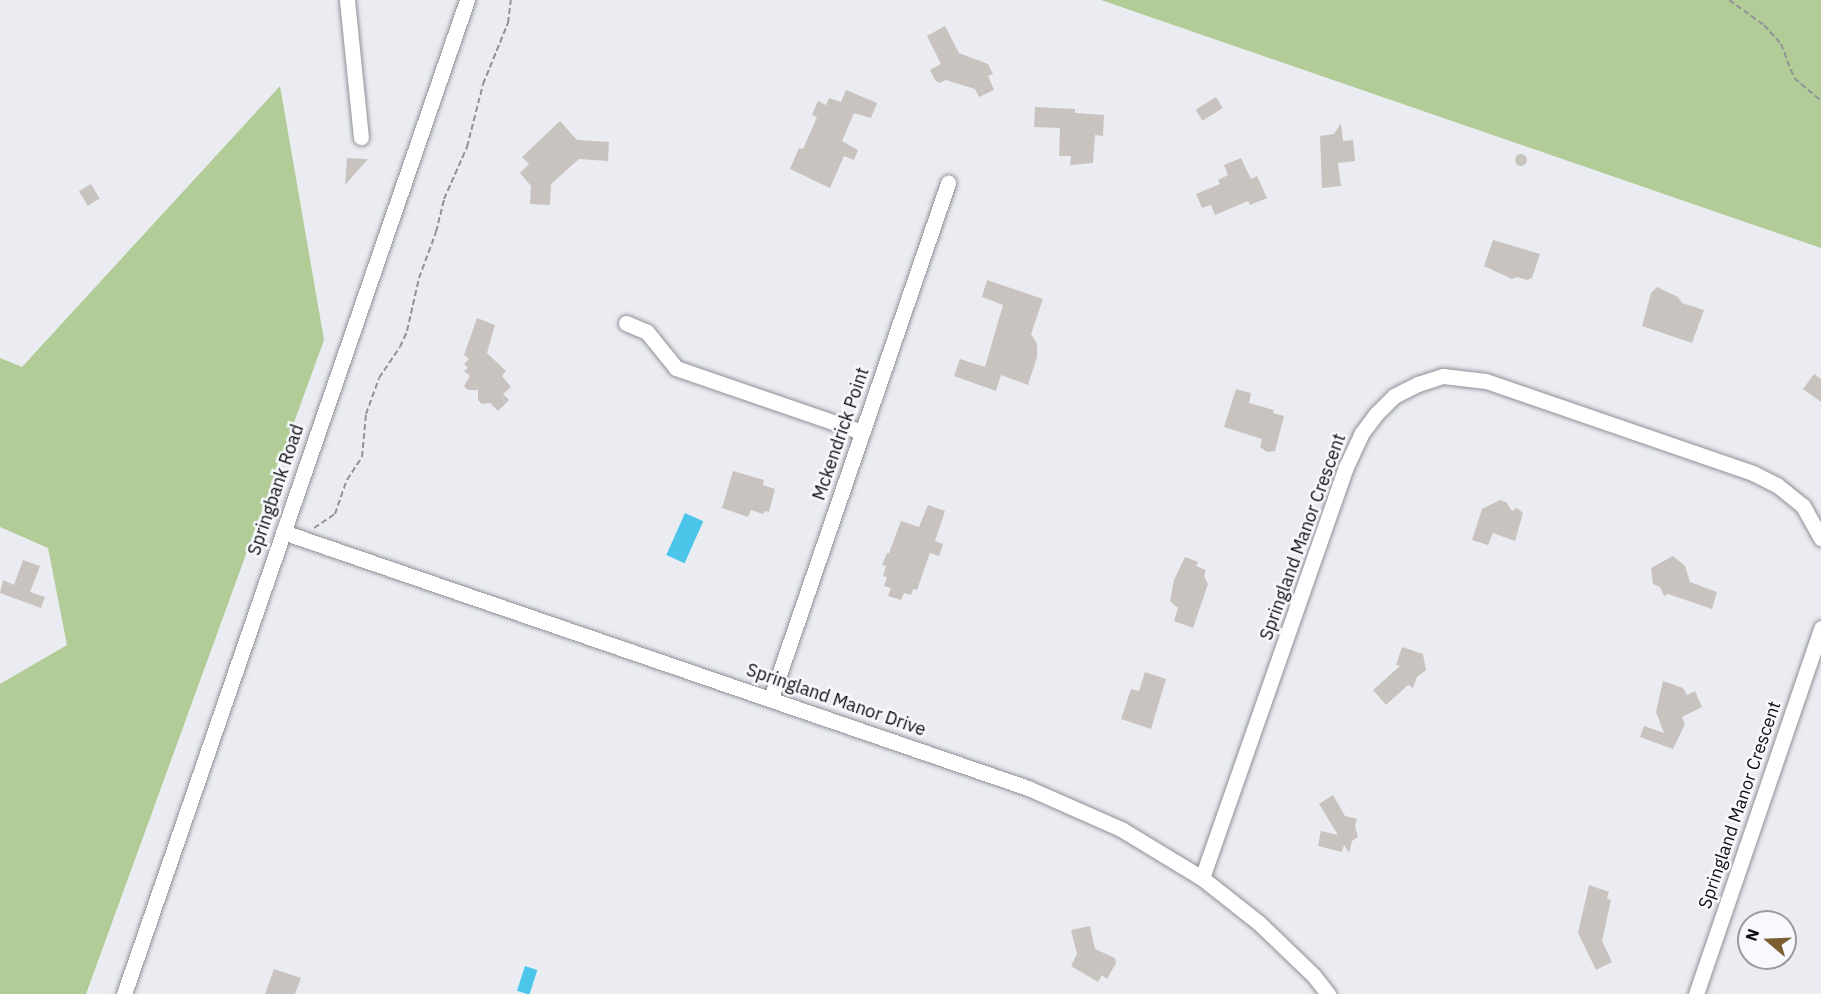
<!DOCTYPE html>
<html>
<head>
<meta charset="utf-8">
<style>
	body { margin:0 }
	#map { position:relative; width:1821px; height:994px; overflow:hidden; background:#eaecf2; font-family:"IBM Plex Sans",sans-serif }
	div>[style] { position:absolute }
	.green>* { inset:0; background:#b1cc96 }
	.water>* { inset:0; background:#4bc6ea; transform-origin:0 0 }
	.building>* { inset:0; background:#c9c3bf; transform-origin:0 0 }
	.round { border-radius:50% }
	.path>* { height:2px; margin-top:-1px; transform-origin:0; background:repeating-linear-gradient(90deg,#919296 0 6px,transparent 0 9px) }
	.roads { filter:drop-shadow(0 0 2px #8f9096) drop-shadow(0 0 2px #8f9096) }
	.minor>* { height:15px; margin:-7.5px; padding:0 7.5px; transform-origin:7.5px; border-radius:7.5px; background:#fff }
	span { translate:-50% -50%; white-space:nowrap; text-align:center; line-height:1.15; -webkit-text-stroke:5px #f8f9fe; paint-order:stroke }
	.street-label { font-size:18px; color:#0e0e10 }
	.north { position:absolute; left:1737px; top:910px; width:60px; height:60px; box-sizing:border-box; background:#f8f9fe; border:2px solid #9a9b9f; border-radius:50%; rotate:289deg; font-size:16px; font-weight:700; line-height:24px; text-align:center; color:#0e0e10 }
	.north::after { content:''; display:block; margin:auto; width:21px; height:27px; background:#7b5d31; clip-path:polygon(50% 0,100% 100%,50% 72%,0 100%) }
</style>
</head>
<body>
<div id="map">
	<div class="green">
		<div style="clip-path:polygon(1101px 0,1821px 0,1821px 248px)"></div>
		<div style="clip-path:polygon(280px 86px,324px 340px,86px 994px,0 994px,0 684px,67px 645px,48px 548px,0 527px,0 358px,22px 367px)"></div>
	</div>
	<div class="water">
		<div style="left:685px;top:513px;width:20px;height:46px;rotate:24deg"></div>
		<div style="left:525px;top:966px;width:13px;height:26px;rotate:18deg"></div>
	</div>
	<div class="building">
		<div style="clip-path:polygon(945px 26px,959px 53px,988px 64px,993px 74px,988px 76px,994px 90px,979px 97px,975px 89px,946px 80px,939px 83px,935px 80px,930px 70px,941px 64px,927px 36px)"></div>
		<div style="clip-path:polygon(846px 90px,877px 103px,871px 118px,854px 113px,842px 141px,858px 150px,854px 160px,844px 156px,830px 188px,790px 169px,799px 148px,803px 149px,817px 117px,812px 115px,818px 101px,826px 105px,829px 98px,841px 102px)"></div>
		<div style="left:1216px;top:97px;width:13px;height:24px;rotate:58deg"></div>
		<div style="clip-path:polygon(1035px 107px,1075px 109px,1075px 113px,1104px 115px,1103px 136px,1095px 135px,1093px 163px,1070px 165px,1071px 156px,1059px 156px,1060px 128px,1034px 127px)"></div>
		<div style="clip-path:polygon(560px 121px,577px 140px,609px 142px,608px 161px,579px 159px,551px 184px,550px 205px,530px 204px,531px 186px,520px 173px,529px 164px,522px 157px)"></div>
		<div style="clip-path:polygon(1341px 123px,1343px 141px,1353px 140px,1355px 161px,1338px 163px,1341px 186px,1322px 188px,1320px 136px,1334px 134px)"></div>
		<div class="round" style="left:1515px;top:154px;width:12px;height:12px"></div>
		<div style="clip-path:polygon(347px 158px,368px 159px,345px 185px)"></div>
		<div style="clip-path:polygon(1241px 158px,1251px 179px,1257px 176px,1267px 198px,1250px 205px,1248px 201px,1215px 215px,1211px 205px,1202px 208px,1196px 194px,1220px 184px,1218px 180px,1228px 175px,1224px 165px)"></div>
		<div style="left:91px;top:184px;width:17px;height:14px;rotate:59deg"></div>
		<div style="clip-path:polygon(1493px 240px,1540px 254px,1532px 278px,1527px 280px,1517px 277px,1512px 279px,1484px 266px)"></div>
		<div style="clip-path:polygon(987px 280px,1043px 299px,1031px 334px,1037px 344px,1037px 357px,1028px 385px,1001px 375px,996px 391px,954px 376px,960px 359px,985px 367px,1003px 305px,982px 297px)"></div>
		<div style="clip-path:polygon(1657px 287px,1678px 297px,1682px 303px,1704px 310px,1692px 343px,1642px 326px,1651px 293px)"></div>
		<div style="clip-path:polygon(477px 318px,495px 325px,487px 353px,506px 371px,502px 376px,511px 387px,503px 394px,509px 400px,498px 411px,490px 403px,482px 404px,478px 400px,478px 390px,468px 390px,464px 386px,470px 376px,464px 371px,468px 368px,464px 364px,469px 359px,464px 355px)"></div>
		<div style="clip-path:polygon(1814px 374px,1821px 379px,1821px 402px,1803px 389px)"></div>
		<div style="clip-path:polygon(1236px 389px,1251px 393px,1249px 403px,1274px 410px,1273px 413px,1284px 416px,1275px 451px,1267px 452px,1260px 447px,1262px 439px,1224px 427px)"></div>
		<div style="clip-path:polygon(733px 471px,764px 480px,763px 485px,775px 489px,769px 512px,765px 511px,763px 514px,751px 510px,748px 517px,722px 508px)"></div>
		<div style="clip-path:polygon(1500px 500px,1506px 502px,1512px 511px,1517px 508px,1523px 513px,1515px 541px,1493px 533px,1488px 545px,1472px 540px,1482px 509px)"></div>
		<div style="clip-path:polygon(928px 505px,945px 511px,935px 541px,943px 544px,939px 556px,930px 553px,917px 590px,913px 589px,911px 595px,904px 593px,901px 600px,888px 596px,891px 588px,884px 586px,887px 577px,883px 576px,886px 566px,882px 565px,887px 553px,889px 553px,901px 521px,919px 527px)"></div>
		<div style="clip-path:polygon(1673px 556px,1685px 566px,1690px 582px,1717px 592px,1712px 609px,1668px 594px,1664px 596px,1660px 587px,1653px 584px,1651px 568px)"></div>
		<div style="clip-path:polygon(1185px 557px,1198px 562px,1196px 566px,1206px 570px,1204px 576px,1208px 584px,1193px 628px,1174px 621px,1178px 608px,1170px 601px,1174px 580px)"></div>
		<div style="clip-path:polygon(23px 560px,40px 566px,30px 592px,45px 597px,41px 608px,0 593px,3px 580px,14px 585px)"></div>
		<div style="clip-path:polygon(1402px 647px,1423px 654px,1426px 670px,1417px 677px,1413px 688px,1408px 685px,1386px 705px,1373px 690px,1400px 666px,1396px 665px)"></div>
		<div style="clip-path:polygon(1145px 672px,1166px 679px,1151px 729px,1121px 719px,1131px 689px,1139px 691px)"></div>
		<div style="clip-path:polygon(1663px 681px,1683px 688px,1687px 695px,1695px 691px,1702px 707px,1682px 717px,1685px 724px,1673px 749px,1640px 737px,1644px 726px,1664px 733px,1656px 712px)"></div>
		<div style="clip-path:polygon(1333px 795px,1345px 816px,1357px 819px,1355px 826px,1358px 837px,1352px 841px,1349px 853px,1344px 845px,1342px 852px,1318px 846px,1321px 831px,1338px 835px,1319px 804px)"></div>
		<div style="clip-path:polygon(1589px 885px,1609px 892px,1607px 898px,1611px 900px,1602px 941px,1612px 962px,1596px 970px,1578px 933px)"></div>
		<div style="clip-path:polygon(1090px 926px,1095px 949px,1115px 958px,1116px 963px,1107px 979px,1102px 975px,1098px 982px,1071px 966px,1077px 954px,1071px 930px)"></div>
		<div style="clip-path:polygon(274px 969px,301px 978px,295px 994px,265px 994px)"></div>
	</div>
	<div class="path">
		<div style="left:1729px;top:0;width:43px;rotate:35.5deg"></div>
		<div style="left:1764px;top:25px;width:25px;rotate:48deg"></div>
		<div style="left:1781px;top:44px;width:36px;rotate:69deg"></div>
		<div style="left:1794px;top:78px;width:35px;rotate:40deg"></div>
		<div style="left:314px;top:528px;width:25px;rotate:-34deg"></div>
		<div style="left:335px;top:514px;width:36px;rotate:-71deg"></div>
		<div style="left:347px;top:480px;width:27px;rotate:-57deg"></div>
		<div style="left:362px;top:457px;width:43px;rotate:-84.7deg"></div>
		<div style="left:366px;top:414px;width:38px;rotate:-70deg"></div>
		<div style="left:379px;top:378px;width:37px;rotate:-56deg"></div>
		<div style="left:400px;top:347px;width:17px;rotate:-66deg"></div>
		<div style="left:407px;top:331px;width:54px;rotate:-77.2deg"></div>
		<div style="left:419px;top:278px;width:49px;rotate:-69.7deg"></div>
		<div style="left:436px;top:232px;width:34px;rotate:-76deg"></div>
		<div style="left:444px;top:199px;width:57px;rotate:-66.1deg"></div>
		<div style="left:467px;top:147px;width:65px;rotate:-75.7deg"></div>
		<div style="left:483px;top:84px;width:66px;rotate:-67.7deg"></div>
		<div style="left:508px;top:23px;width:23px;rotate:-83deg"></div>
	</div>
	<div class="roads">
		<div class="minor">
			<div style="left:347px;top:0;width:138px;rotate:84.2deg"></div>
			<div style="left:626px;top:323px;width:23px;rotate:23deg"></div>
			<div style="left:647px;top:332px;width:46px;rotate:51.1deg"></div>
			<div style="left:676px;top:368px;width:197px;rotate:19deg"></div>
			<div style="left:283px;top:532px;width:788px;rotate:18.96deg"></div>
			<div style="left:1028px;top:788px;width:102px;rotate:23.8deg"></div>
			<div style="left:1121px;top:829px;width:95px;rotate:31.2deg"></div>
			<div style="left:1202px;top:878px;width:73px;rotate:38.3deg"></div>
			<div style="left:1259px;top:923px;width:76px;rotate:43.9deg"></div>
			<div style="left:1314px;top:976px;width:23px;rotate:52deg"></div>
			<div style="left:771px;top:698px;width:545px;rotate:-71.03deg"></div>
			<div style="left:1202px;top:878px;width:433px;rotate:-70.7deg"></div>
			<div style="left:1345px;top:469px;width:38px;rotate:-65deg"></div>
			<div style="left:1361px;top:434px;width:25px;rotate:-53deg"></div>
			<div style="left:1376px;top:414px;width:25px;rotate:-45deg"></div>
			<div style="left:1394px;top:396px;width:27px;rotate:-27deg"></div>
			<div style="left:1418px;top:384px;width:26px;rotate:-18deg"></div>
			<div style="left:1443px;top:376px;width:43px;rotate:6.6deg"></div>
			<div style="left:1486px;top:381px;width:282px;rotate:19deg"></div>
			<div style="left:1753px;top:473px;width:27px;rotate:27deg"></div>
			<div style="left:1777px;top:485px;width:33px;rotate:39deg"></div>
			<div style="left:1803px;top:506px;width:37px;rotate:61deg"></div>
			<div style="left:124px;top:994px;width:1052px;rotate:-70.96deg"></div>
			<div style="left:1696px;top:994px;width:387px;rotate:-71.1deg"></div>
		</div>
	</div>
	<div class="street-label">
		<span style="left:841px;top:434px;rotate:-71deg">Mckendrick Point</span>
		<span style="left:276px;top:490px;rotate:-71deg">Springbank Road</span>
		<span style="left:1303px;top:537px;rotate:-70deg">Springland Manor Crescent</span>
		<span style="left:836px;top:700px;rotate:19deg">Springland Manor Drive</span>
		<span style="left:1740px;top:805px;rotate:-71deg">Springland Manor Crescent</span>
	</div>
	<div class="north">N</div>
</div>
</body>
</html>
